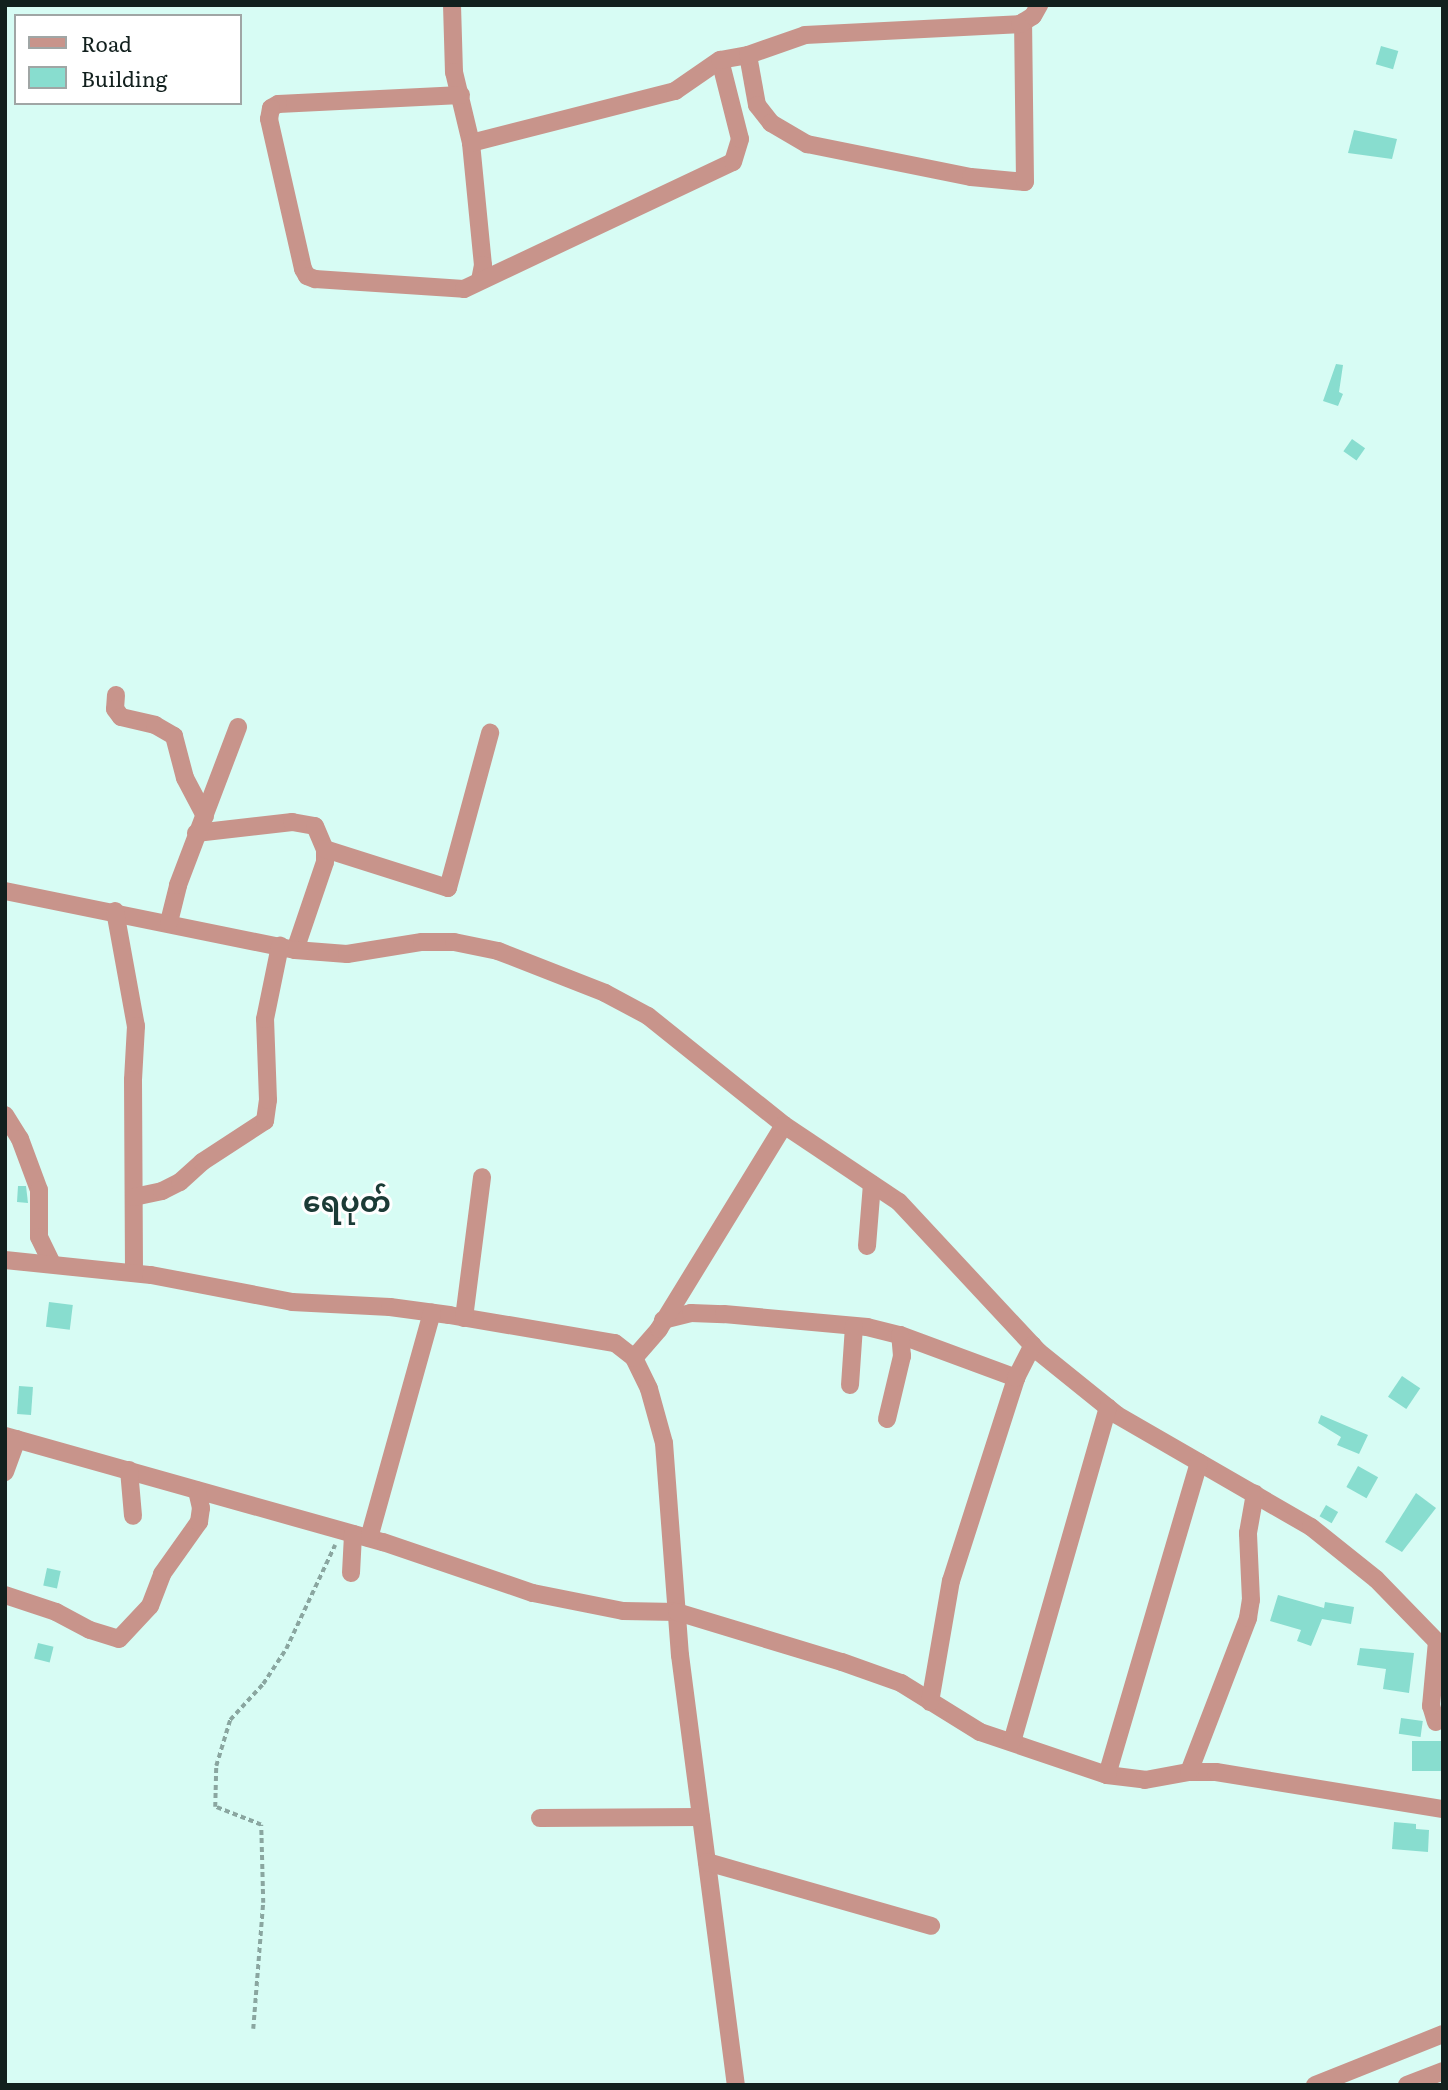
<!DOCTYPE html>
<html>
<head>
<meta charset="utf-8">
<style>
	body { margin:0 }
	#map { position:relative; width:1448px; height:2090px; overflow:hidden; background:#d7fcf4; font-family:Literata,"Noto Sans Myanmar",serif }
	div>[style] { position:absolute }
	.building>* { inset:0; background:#88ddcf; transform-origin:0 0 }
	.path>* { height:3.5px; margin-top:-1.75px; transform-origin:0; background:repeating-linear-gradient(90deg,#8aa6a0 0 5px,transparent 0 8.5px) }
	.minor>* { height:18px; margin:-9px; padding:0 9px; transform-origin:9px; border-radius:9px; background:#c8948b }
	span { translate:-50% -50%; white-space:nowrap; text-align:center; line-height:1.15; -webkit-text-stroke:6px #fff; paint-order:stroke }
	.quarter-label { font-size:28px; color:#1b3b36; font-weight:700 }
	.frame { position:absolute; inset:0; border:7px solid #12201e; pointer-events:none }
	.legend { position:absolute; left:14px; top:14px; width:228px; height:91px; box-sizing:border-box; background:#fff; border:2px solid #a0a6a5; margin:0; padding:9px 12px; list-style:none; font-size:21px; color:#12201e }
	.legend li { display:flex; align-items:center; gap:14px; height:35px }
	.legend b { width:35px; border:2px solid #a0a6a5 }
</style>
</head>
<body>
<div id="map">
	<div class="building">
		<div style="left:1381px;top:46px;width:18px;height:19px;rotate:16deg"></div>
		<div style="clip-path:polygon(1354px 130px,1397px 139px,1392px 159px,1348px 153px)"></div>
		<div style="clip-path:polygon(1336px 364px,1343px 365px,1339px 392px,1343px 394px,1338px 406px,1323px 401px)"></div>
		<div style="left:1352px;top:439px;width:16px;height:15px;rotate:35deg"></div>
		<div style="clip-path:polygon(18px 1186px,26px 1186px,28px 1203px,17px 1202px)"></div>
		<div style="left:49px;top:1302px;width:24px;height:25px;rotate:7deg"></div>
		<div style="left:1402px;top:1376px;width:22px;height:25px;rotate:34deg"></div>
		<div style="left:19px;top:1386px;width:14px;height:28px;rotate:4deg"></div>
		<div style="clip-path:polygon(1321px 1415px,1368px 1435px,1359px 1454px,1337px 1445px,1341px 1437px,1318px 1423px)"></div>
		<div style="left:1358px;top:1466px;width:23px;height:24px;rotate:29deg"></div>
		<div style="clip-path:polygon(1416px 1493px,1436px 1508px,1402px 1552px,1385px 1542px)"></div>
		<div style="left:1326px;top:1505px;width:14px;height:13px;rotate:30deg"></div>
		<div style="left:47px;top:1568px;width:14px;height:18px;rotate:12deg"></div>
		<div style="clip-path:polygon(1278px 1595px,1324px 1608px,1325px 1602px,1354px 1607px,1351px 1624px,1322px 1619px,1311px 1646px,1297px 1641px,1301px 1630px,1270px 1621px)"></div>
		<div style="left:38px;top:1643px;width:16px;height:16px;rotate:14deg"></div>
		<div style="clip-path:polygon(1360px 1648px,1414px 1653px,1409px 1693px,1383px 1689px,1386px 1669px,1357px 1665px)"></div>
		<div style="left:1401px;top:1718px;width:22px;height:16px;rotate:8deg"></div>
		<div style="left:1412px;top:1741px;width:31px;height:30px"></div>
		<div style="clip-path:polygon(1394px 1822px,1416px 1824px,1416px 1829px,1429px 1830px,1428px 1852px,1392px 1849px)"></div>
	</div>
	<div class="path">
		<div style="left:253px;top:2029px;width:126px;rotate:-85.5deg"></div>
		<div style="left:263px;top:1903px;width:78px;rotate:-91.5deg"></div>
		<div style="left:261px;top:1825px;width:49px;rotate:-158.6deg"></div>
		<div style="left:215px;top:1807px;width:41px;rotate:-88.6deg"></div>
		<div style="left:216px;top:1766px;width:48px;rotate:-73.1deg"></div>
		<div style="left:230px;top:1720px;width:49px;rotate:-47.5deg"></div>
		<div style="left:263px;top:1684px;width:42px;rotate:-56.7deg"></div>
		<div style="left:286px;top:1649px;width:115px;rotate:-64.8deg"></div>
	</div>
	<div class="minor">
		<div style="left:452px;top:5px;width:67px;rotate:88.3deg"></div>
		<div style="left:454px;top:72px;width:73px;rotate:76.5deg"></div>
		<div style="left:471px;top:143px;width:123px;rotate:84.4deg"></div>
		<div style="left:483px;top:265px;width:15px;rotate:101deg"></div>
		<div style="left:748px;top:55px;width:51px;rotate:79.8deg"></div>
		<div style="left:757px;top:105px;width:23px;rotate:52deg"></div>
		<div style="left:771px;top:123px;width:42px;rotate:30.3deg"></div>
		<div style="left:807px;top:144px;width:167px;rotate:11.4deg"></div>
		<div style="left:971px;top:177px;width:54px;rotate:5.3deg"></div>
		<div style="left:1025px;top:182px;width:160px;rotate:-90.7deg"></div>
		<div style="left:461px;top:95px;width:183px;rotate:177.2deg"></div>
		<div style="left:278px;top:104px;width:8px;rotate:150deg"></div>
		<div style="left:271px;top:108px;width:11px;rotate:100deg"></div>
		<div style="left:269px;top:119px;width:154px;rotate:77.2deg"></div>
		<div style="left:303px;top:269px;width:8px;rotate:60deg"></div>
		<div style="left:307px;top:276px;width:9px;rotate:21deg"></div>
		<div style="left:315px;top:279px;width:149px;rotate:3.8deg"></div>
		<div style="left:464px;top:289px;width:297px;rotate:-25.3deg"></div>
		<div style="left:733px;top:162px;width:24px;rotate:-73deg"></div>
		<div style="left:740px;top:139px;width:81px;rotate:-104.2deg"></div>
		<div style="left:471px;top:143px;width:211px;rotate:-14.3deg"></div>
		<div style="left:675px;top:91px;width:55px;rotate:-34.6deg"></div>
		<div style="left:720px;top:60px;width:28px;rotate:-10deg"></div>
		<div style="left:748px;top:55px;width:60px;rotate:-19.3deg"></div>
		<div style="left:805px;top:35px;width:215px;rotate:-2.9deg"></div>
		<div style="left:1020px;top:24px;width:15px;rotate:-32deg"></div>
		<div style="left:1033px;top:16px;width:13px;rotate:-61deg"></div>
		<div style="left:116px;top:695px;width:14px;rotate:94deg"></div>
		<div style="left:115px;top:709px;width:10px;rotate:53deg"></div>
		<div style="left:121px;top:717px;width:35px;rotate:13deg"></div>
		<div style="left:155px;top:725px;width:22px;rotate:30deg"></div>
		<div style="left:174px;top:736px;width:43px;rotate:75.3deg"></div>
		<div style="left:185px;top:778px;width:43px;rotate:62.2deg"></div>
		<div style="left:196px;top:833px;width:97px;rotate:-6.5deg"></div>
		<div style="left:292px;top:822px;width:23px;rotate:10deg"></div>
		<div style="left:315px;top:826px;width:25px;rotate:67deg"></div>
		<div style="left:325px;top:849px;width:13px;rotate:90deg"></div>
		<div style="left:325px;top:862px;width:93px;rotate:108.8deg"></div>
		<div style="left:325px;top:849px;width:129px;rotate:17.6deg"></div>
		<div style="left:448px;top:888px;width:161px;rotate:-74.8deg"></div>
		<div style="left:5px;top:891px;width:296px;rotate:11.5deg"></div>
		<div style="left:295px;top:950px;width:52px;rotate:4.4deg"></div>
		<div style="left:347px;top:954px;width:76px;rotate:-9.1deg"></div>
		<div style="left:422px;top:942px;width:32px"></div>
		<div style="left:454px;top:942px;width:45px;rotate:11.6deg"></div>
		<div style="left:498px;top:951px;width:115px;rotate:21.4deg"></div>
		<div style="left:605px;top:993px;width:49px;rotate:28.1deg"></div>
		<div style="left:648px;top:1016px;width:174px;rotate:38.7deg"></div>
		<div style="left:784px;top:1125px;width:138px;rotate:33.8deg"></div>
		<div style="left:899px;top:1202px;width:205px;rotate:47deg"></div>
		<div style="left:1039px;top:1352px;width:100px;rotate:38.9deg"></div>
		<div style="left:1117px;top:1415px;width:224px;rotate:30deg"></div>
		<div style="left:1311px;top:1527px;width:83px;rotate:38.7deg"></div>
		<div style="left:1376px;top:1579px;width:96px;rotate:45.8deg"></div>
		<div style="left:115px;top:911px;width:117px;rotate:79.7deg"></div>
		<div style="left:136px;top:1026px;width:54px;rotate:93.2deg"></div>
		<div style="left:133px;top:1080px;width:193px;rotate:89.7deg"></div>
		<div style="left:169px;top:922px;width:38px;rotate:-76deg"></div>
		<div style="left:178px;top:885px;width:169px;rotate:-69.2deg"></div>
		<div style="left:5px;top:1115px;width:28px;rotate:58deg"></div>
		<div style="left:20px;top:1139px;width:54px;rotate:69.6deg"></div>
		<div style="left:39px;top:1190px;width:47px;rotate:90deg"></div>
		<div style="left:39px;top:1237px;width:30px;rotate:64deg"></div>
		<div style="left:134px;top:1197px;width:29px;rotate:-12deg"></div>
		<div style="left:162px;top:1191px;width:20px;rotate:-27deg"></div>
		<div style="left:180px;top:1182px;width:30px;rotate:-42deg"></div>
		<div style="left:202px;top:1162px;width:75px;rotate:-33.1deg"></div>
		<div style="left:265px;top:1121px;width:21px;rotate:-82deg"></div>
		<div style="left:268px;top:1100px;width:81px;rotate:-92.1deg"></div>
		<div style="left:265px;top:1019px;width:75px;rotate:-78.4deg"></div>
		<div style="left:867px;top:1246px;width:62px;rotate:-85.4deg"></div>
		<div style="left:5px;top:1260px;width:147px;rotate:5.9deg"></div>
		<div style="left:151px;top:1275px;width:144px;rotate:10.8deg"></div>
		<div style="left:292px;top:1302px;width:98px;rotate:2.9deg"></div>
		<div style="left:390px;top:1307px;width:60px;rotate:7.7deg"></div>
		<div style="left:449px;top:1315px;width:168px;rotate:9.6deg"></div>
		<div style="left:615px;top:1343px;width:24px;rotate:38deg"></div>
		<div style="left:634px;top:1358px;width:34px;rotate:64deg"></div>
		<div style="left:649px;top:1389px;width:56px;rotate:74.5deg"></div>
		<div style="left:664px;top:1443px;width:213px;rotate:85.7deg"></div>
		<div style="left:680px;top:1655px;width:434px;rotate:82.6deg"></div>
		<div style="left:464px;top:1318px;width:142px;rotate:-82.7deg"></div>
		<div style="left:663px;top:1320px;width:29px;rotate:-14deg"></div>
		<div style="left:691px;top:1313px;width:33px;rotate:2deg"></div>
		<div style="left:724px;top:1314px;width:144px;rotate:5.2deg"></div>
		<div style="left:867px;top:1327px;width:34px;rotate:14deg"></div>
		<div style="left:900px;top:1335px;width:124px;rotate:20.3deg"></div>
		<div style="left:634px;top:1358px;width:38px;rotate:-49deg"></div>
		<div style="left:659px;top:1329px;width:239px;rotate:-58.5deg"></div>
		<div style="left:850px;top:1385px;width:59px;rotate:-86.1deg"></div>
		<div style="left:887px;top:1419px;width:65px;rotate:-76.6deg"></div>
		<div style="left:902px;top:1356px;width:21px;rotate:-95deg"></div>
		<div style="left:5px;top:1436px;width:393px;rotate:15.7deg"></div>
		<div style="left:383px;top:1542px;width:158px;rotate:18.8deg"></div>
		<div style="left:533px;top:1593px;width:92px;rotate:11.3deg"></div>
		<div style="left:623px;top:1611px;width:54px;rotate:1.1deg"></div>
		<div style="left:677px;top:1612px;width:172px;rotate:16.9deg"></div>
		<div style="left:842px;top:1662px;width:63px;rotate:19.6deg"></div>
		<div style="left:901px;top:1683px;width:93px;rotate:31.8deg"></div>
		<div style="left:980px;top:1732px;width:134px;rotate:18.7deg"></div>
		<div style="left:1107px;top:1775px;width:38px;rotate:7deg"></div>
		<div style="left:1145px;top:1780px;width:45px;rotate:-10.3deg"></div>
		<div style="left:1189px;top:1772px;width:27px"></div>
		<div style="left:1216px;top:1772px;width:230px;rotate:9.3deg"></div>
		<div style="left:129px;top:1470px;width:46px;rotate:85deg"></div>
		<div style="left:5px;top:1472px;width:35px;rotate:-70deg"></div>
		<div style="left:369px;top:1538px;width:234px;rotate:-74.4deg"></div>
		<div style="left:351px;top:1573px;width:39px;rotate:-87deg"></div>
		<div style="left:5px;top:1595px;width:54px;rotate:18.4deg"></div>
		<div style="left:56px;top:1612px;width:38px;rotate:28deg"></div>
		<div style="left:90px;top:1630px;width:30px;rotate:17deg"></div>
		<div style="left:119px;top:1639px;width:45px;rotate:-46.8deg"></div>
		<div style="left:150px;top:1606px;width:34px;rotate:-69deg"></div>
		<div style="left:162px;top:1574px;width:64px;rotate:-54.6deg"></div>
		<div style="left:199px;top:1522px;width:14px;rotate:-82deg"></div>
		<div style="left:201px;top:1508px;width:18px;rotate:-103deg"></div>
		<div style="left:930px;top:1702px;width:123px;rotate:-80.2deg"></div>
		<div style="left:951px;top:1581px;width:213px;rotate:-72.2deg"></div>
		<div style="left:1016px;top:1378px;width:37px;rotate:-63deg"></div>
		<div style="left:1436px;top:1722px;width:17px;rotate:-107deg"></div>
		<div style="left:1431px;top:1706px;width:65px;rotate:-84.7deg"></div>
		<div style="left:1012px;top:1742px;width:348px;rotate:-74deg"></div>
		<div style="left:1189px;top:1772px;width:165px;rotate:-69deg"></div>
		<div style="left:1248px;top:1618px;width:18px;rotate:-81deg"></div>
		<div style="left:1251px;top:1600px;width:67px;rotate:-92.6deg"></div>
		<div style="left:1248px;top:1533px;width:40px;rotate:-80deg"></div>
		<div style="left:1107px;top:1775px;width:326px;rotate:-73.6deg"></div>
		<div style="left:540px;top:1818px;width:161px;rotate:-0.4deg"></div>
		<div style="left:707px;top:1862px;width:233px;rotate:15.9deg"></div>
		<div style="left:1315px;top:2085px;width:138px;rotate:-21.7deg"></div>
		<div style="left:1407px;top:2085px;width:39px;rotate:-21deg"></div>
	</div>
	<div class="quarter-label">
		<span style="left:347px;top:1200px">ရေပုတ်</span>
	</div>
	<div class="frame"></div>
	<ul class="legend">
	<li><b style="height:9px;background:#c8948b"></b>Road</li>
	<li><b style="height:19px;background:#88ddcf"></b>Building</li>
	</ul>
</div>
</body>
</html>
